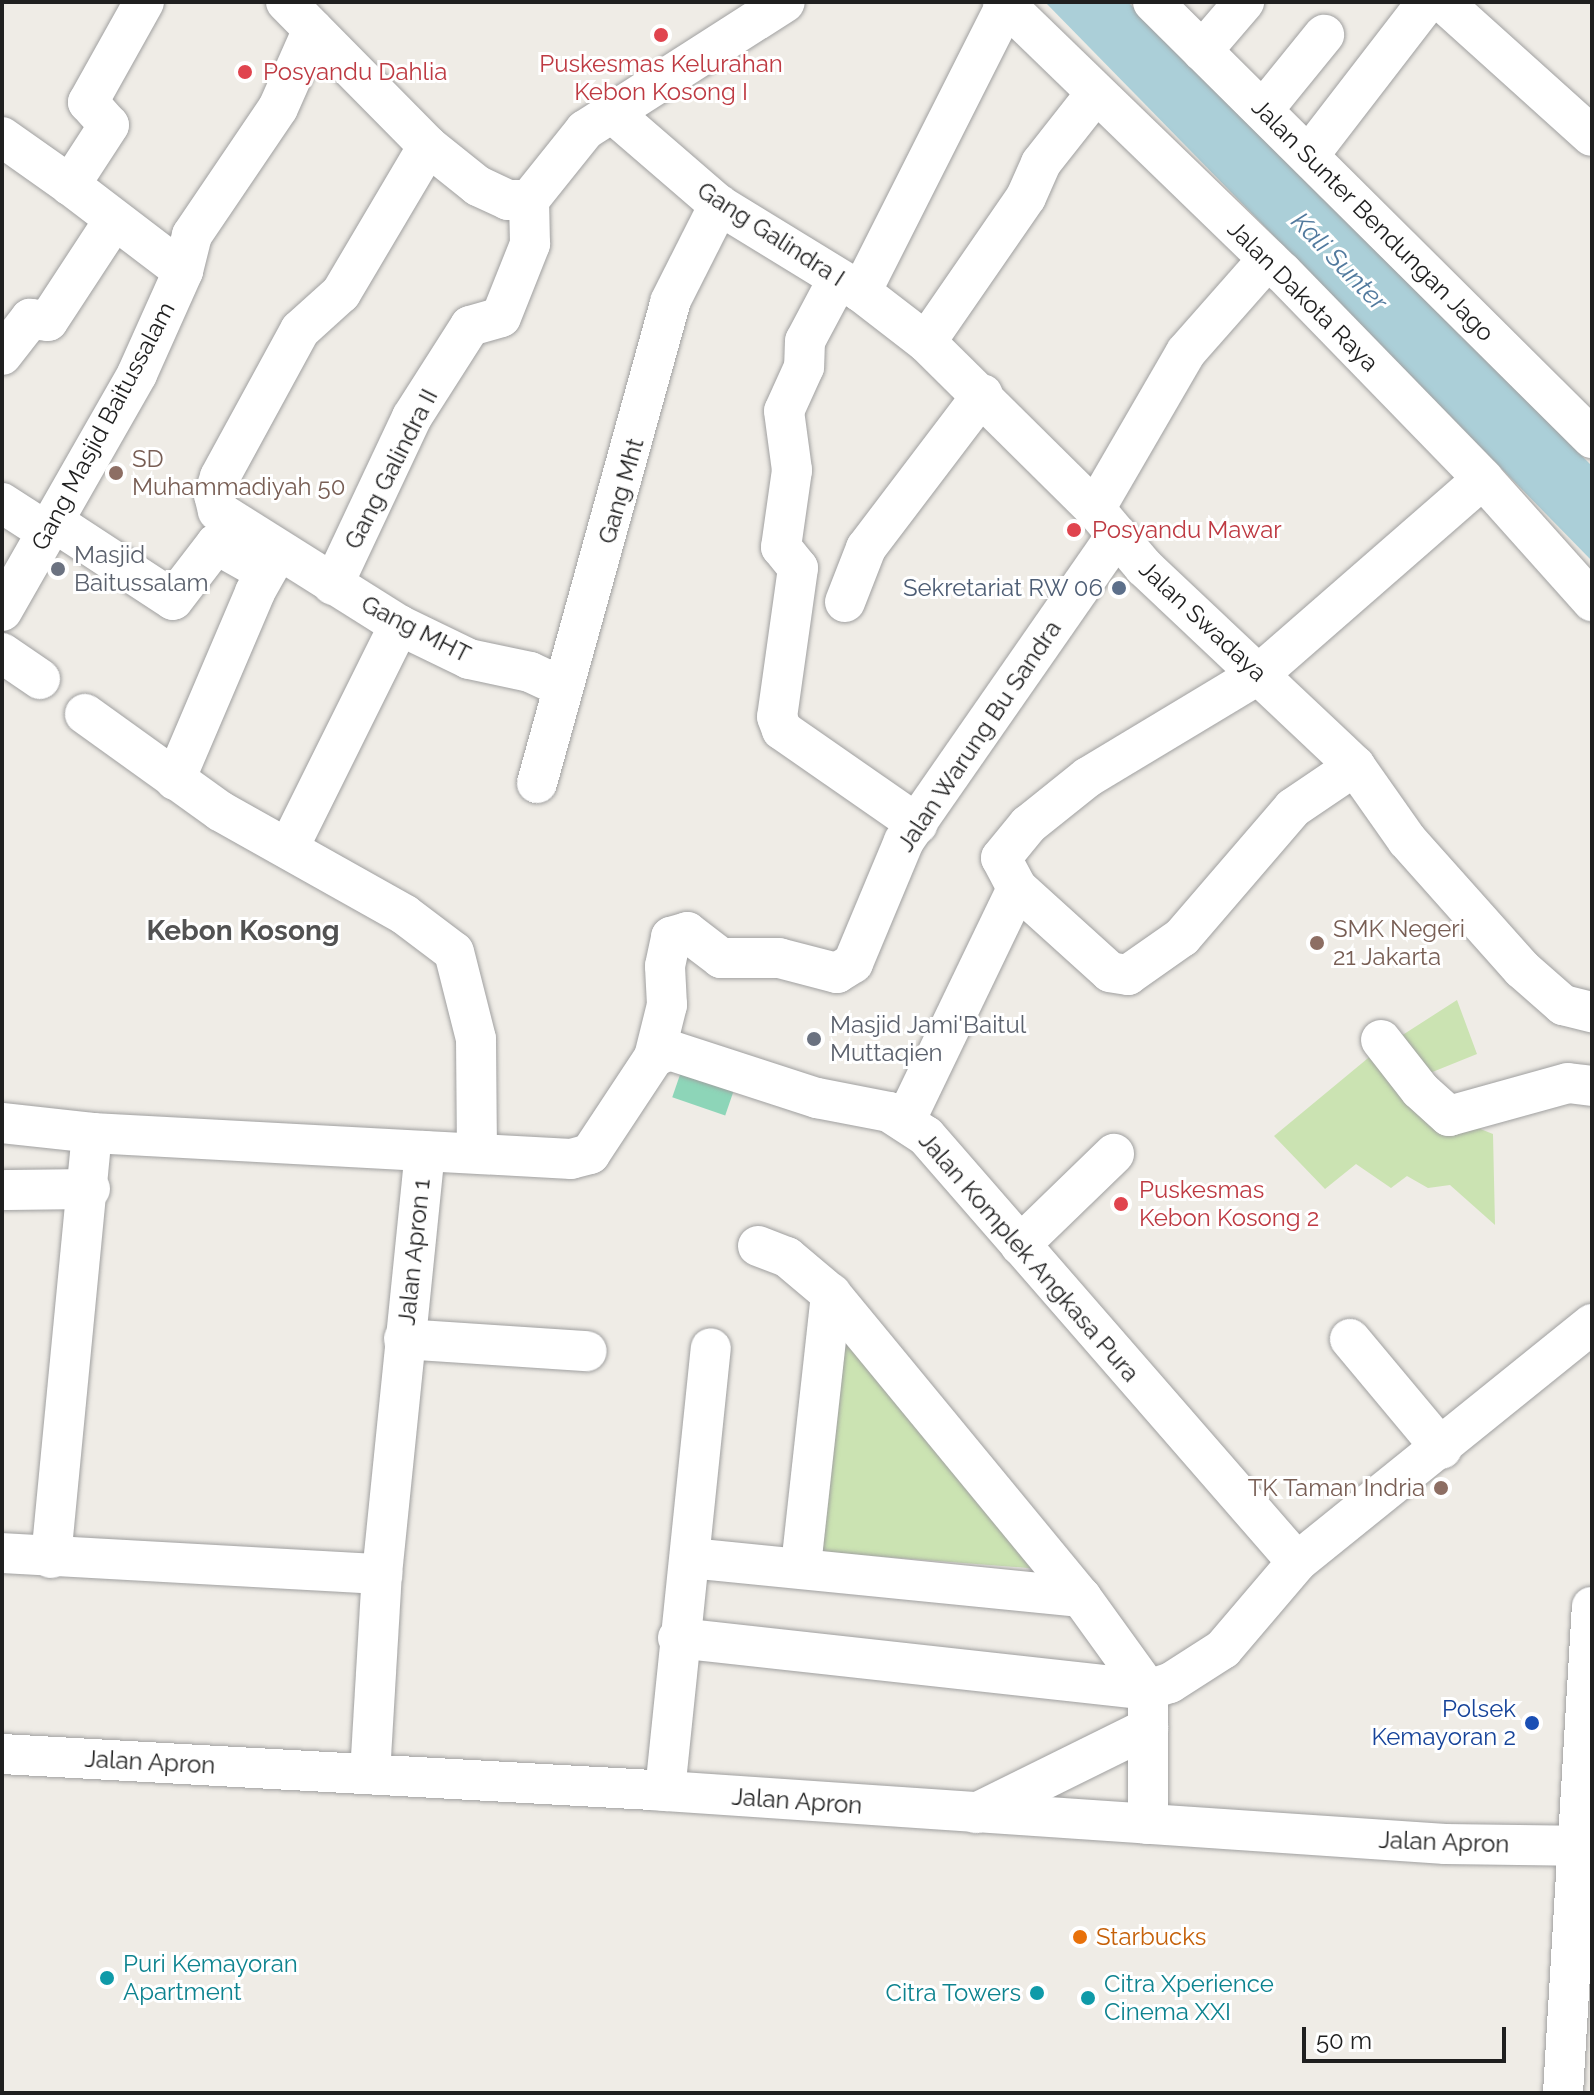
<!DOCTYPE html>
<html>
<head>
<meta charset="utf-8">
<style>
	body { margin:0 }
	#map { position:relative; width:1594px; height:2095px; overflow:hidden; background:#efece6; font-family:Raleway,sans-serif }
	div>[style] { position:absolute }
	.grass>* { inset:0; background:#cbe3b2 }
	.pitch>* { inset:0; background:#8dd5b8; transform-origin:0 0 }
	.water>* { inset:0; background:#abcfd8 }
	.roads { filter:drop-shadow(0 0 2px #a0a0a0) drop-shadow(0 0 2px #a0a0a0) }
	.minor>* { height:40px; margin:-20px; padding:0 20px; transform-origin:20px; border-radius:20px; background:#fff }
	.dots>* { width:22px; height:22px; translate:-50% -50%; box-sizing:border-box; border:4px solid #fff; border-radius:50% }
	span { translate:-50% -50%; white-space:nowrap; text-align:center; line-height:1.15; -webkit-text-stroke:6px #fff; paint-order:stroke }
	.health-label { font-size:24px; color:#be3a42 }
	.left { translate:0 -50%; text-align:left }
	.street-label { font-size:24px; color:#1f1f1f }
	.education-label { font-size:24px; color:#785e54 }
	.right { translate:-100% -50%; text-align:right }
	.worship-label { font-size:24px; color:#5b616d }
	.service-label { font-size:24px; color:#4e5e75 }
	.transit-label { font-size:24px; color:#164399 }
	.food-label { font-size:24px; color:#c56008 }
	.culture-label { font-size:24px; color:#0d838f }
	.water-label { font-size:26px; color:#527a9e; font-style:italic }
	.quarter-label { font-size:28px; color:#525252; font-weight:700 }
	.frame { position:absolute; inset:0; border:4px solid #1f1f1f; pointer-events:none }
	.scale { position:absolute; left:1302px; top:2027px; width:204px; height:36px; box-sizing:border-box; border:4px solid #1f1f1f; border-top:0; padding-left:10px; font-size:24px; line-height:28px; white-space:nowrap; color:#1f1f1f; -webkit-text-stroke:6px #fff; paint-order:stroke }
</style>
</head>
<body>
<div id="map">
	<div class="grass">
		<div style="clip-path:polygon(1457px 1000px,1477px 1054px,1430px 1073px,1415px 1103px,1493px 1134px,1495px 1225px,1450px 1185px,1428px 1188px,1407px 1176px,1391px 1188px,1356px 1164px,1325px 1189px,1274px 1136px,1373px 1054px)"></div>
		<div style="clip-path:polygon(833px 1317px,1041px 1569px,808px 1551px)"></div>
	</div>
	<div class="pitch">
		<div style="left:683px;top:1066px;width:56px;height:33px;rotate:19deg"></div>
	</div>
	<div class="water">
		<div style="clip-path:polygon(1045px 2px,1128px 2px,1592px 466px,1592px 561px)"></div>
	</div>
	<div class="roads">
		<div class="minor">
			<div style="left:144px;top:2px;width:115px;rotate:119.2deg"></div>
			<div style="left:88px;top:102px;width:31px;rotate:48deg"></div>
			<div style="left:109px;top:125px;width:72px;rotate:123deg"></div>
			<div style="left:70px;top:185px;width:142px;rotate:37.3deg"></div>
			<div style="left:286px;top:2px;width:202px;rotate:45.4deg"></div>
			<div style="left:428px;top:146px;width:64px;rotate:38.7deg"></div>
			<div style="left:478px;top:186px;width:33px;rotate:25deg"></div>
			<div style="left:508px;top:200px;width:21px"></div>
			<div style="left:529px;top:200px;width:90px;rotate:-51.3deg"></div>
			<div style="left:585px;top:130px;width:237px;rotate:-32.6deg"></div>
			<div style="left:1003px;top:2px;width:388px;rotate:44.1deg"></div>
			<div style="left:1282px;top:272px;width:289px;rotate:45.8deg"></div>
			<div style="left:1483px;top:479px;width:164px;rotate:48.2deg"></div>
			<div style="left:1153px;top:2px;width:619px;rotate:44.8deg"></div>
			<div style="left:1443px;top:2px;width:200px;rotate:42deg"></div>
			<div style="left:1202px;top:51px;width:65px;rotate:-49.4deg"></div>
			<div style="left:1263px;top:110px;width:97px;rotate:-50.9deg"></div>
			<div style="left:610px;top:111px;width:144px;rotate:40.8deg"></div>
			<div style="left:719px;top:205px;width:167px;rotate:31.5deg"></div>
			<div style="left:861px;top:292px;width:82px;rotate:37.6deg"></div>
			<div style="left:926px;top:342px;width:238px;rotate:44.7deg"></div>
			<div style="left:1095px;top:509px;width:76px;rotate:49.8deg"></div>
			<div style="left:1144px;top:567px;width:290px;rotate:43.3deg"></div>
			<div style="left:1355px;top:766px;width:90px;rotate:54.9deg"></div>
			<div style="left:1407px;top:840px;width:173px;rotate:48.3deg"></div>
			<div style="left:1522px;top:969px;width:55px;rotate:41.3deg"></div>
			<div style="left:1563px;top:1005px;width:30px;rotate:14deg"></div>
			<div style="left:2px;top:137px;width:83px;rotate:35.2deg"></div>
			<div style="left:428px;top:146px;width:171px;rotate:120.6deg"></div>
			<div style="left:341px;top:293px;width:55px;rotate:137.9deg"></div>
			<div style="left:300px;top:330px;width:167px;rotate:118.6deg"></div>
			<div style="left:220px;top:477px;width:19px;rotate:108deg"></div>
			<div style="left:214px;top:495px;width:16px;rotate:76deg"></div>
			<div style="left:218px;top:511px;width:214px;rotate:32.2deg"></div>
			<div style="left:399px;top:625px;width:78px;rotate:25.9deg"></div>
			<div style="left:469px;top:659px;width:62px;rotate:12deg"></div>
			<div style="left:530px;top:672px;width:35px;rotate:25deg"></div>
			<div style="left:1309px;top:155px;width:193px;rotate:-52.4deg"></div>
			<div style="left:838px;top:279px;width:70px;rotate:118deg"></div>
			<div style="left:805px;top:341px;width:26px;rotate:92deg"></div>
			<div style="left:804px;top:367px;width:48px;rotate:114.4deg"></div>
			<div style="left:784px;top:411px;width:60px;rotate:82.3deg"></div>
			<div style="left:792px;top:470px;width:78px;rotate:98.1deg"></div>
			<div style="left:781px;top:547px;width:27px;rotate:51deg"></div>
			<div style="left:798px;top:568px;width:150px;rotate:98deg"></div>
			<div style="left:777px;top:717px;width:14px;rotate:69deg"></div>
			<div style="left:782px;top:730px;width:165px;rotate:34.8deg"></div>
			<div style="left:861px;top:292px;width:322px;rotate:-63.2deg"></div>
			<div style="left:926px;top:342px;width:176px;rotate:-55.4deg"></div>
			<div style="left:1026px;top:197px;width:37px;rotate:-66deg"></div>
			<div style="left:1041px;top:163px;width:89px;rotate:-51.8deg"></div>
			<div style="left:2px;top:355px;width:46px;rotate:-52.1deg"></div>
			<div style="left:30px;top:319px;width:18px;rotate:6deg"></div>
			<div style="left:48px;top:321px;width:121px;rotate:-56.8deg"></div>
			<div style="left:2px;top:503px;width:54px;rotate:32.8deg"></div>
			<div style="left:1095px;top:509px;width:181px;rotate:-59.9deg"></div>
			<div style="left:1186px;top:352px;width:124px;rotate:-48.6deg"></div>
			<div style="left:54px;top:522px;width:142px;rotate:33.2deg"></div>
			<div style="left:173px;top:600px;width:71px;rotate:-52.5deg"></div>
			<div style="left:216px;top:544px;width:53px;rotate:29.5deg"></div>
			<div style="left:333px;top:585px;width:186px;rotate:-64.8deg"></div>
			<div style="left:412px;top:417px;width:108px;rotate:-57.5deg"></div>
			<div style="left:470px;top:326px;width:32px;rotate:-16deg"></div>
			<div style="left:501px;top:317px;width:79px;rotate:-68.3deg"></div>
			<div style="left:530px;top:244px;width:44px;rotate:-91.3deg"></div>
			<div style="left:845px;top:602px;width:58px;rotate:-68.7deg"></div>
			<div style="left:866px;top:548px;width:193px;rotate:-52.8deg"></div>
			<div style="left:2px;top:611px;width:273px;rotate:-60.3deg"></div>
			<div style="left:137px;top:374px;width:113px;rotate:-65.9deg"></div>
			<div style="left:183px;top:271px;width:37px;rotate:-76deg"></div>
			<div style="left:192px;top:235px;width:153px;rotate:-55.9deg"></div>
			<div style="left:278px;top:108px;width:86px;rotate:-66.1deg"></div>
			<div style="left:2px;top:653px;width:46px;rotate:34.4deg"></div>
			<div style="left:85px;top:714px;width:166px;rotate:35.7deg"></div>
			<div style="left:220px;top:811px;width:212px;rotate:29.3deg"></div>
			<div style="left:405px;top:915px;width:61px;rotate:37.1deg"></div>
			<div style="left:454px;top:952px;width:90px;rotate:75.8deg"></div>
			<div style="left:476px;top:1039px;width:114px;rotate:89.5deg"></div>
			<div style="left:1355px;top:766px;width:75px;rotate:145.9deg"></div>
			<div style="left:1293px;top:808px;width:170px;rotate:130.7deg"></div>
			<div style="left:1182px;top:937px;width:66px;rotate:144.9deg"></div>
			<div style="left:1128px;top:975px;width:18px;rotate:-171deg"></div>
			<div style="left:1110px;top:972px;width:125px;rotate:-137.9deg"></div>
			<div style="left:1017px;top:888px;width:34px;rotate:-118deg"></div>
			<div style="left:1001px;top:858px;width:43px;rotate:-50.7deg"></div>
			<div style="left:1028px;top:825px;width:77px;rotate:-38.7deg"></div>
			<div style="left:1088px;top:777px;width:198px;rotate:-31deg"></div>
			<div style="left:1258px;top:675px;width:298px;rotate:-41.1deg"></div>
			<div style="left:175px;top:780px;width:204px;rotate:-66.9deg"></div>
			<div style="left:255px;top:592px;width:47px;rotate:-60.7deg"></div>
			<div style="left:537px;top:783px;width:499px;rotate:-74.5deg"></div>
			<div style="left:670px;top:302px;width:109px;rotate:-63.2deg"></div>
			<div style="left:289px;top:847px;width:248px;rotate:-63.6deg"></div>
			<div style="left:1381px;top:1040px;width:63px;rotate:52deg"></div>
			<div style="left:1420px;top:1090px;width:39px;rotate:42deg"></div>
			<div style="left:1449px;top:1116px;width:123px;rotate:-15.5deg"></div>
			<div style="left:1568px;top:1083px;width:24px;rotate:7deg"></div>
			<div style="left:654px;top:1057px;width:54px;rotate:-76deg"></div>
			<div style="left:667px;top:1005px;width:39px;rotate:-93deg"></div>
			<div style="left:665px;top:966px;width:30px;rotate:-78deg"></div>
			<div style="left:671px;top:937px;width:17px;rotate:-17deg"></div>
			<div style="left:687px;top:932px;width:43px;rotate:37.4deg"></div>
			<div style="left:721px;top:958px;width:58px"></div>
			<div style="left:779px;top:958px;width:60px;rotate:14.5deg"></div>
			<div style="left:837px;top:973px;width:19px;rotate:-32deg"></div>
			<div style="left:853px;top:963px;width:132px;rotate:-67.3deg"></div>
			<div style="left:904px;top:841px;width:373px;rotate:-55.2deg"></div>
			<div style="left:906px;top:1119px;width:256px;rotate:-64.3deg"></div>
			<div style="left:2px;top:1123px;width:91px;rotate:6.3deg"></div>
			<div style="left:92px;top:1133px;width:480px;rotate:3.1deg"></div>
			<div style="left:571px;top:1159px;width:20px;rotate:-15deg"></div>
			<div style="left:590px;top:1154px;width:116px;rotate:-56.6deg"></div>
			<div style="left:654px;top:1057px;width:17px;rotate:-25deg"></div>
			<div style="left:669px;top:1050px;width:156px;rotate:18deg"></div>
			<div style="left:817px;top:1098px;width:73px;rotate:11deg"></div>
			<div style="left:889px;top:1112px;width:44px;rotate:33deg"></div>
			<div style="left:926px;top:1136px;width:565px;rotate:48.95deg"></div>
			<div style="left:2px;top:1190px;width:88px;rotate:-0.7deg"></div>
			<div style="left:1020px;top:1245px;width:131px;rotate:-44.1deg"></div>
			<div style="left:758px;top:1246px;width:31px;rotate:21deg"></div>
			<div style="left:787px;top:1257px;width:57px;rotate:40.1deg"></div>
			<div style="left:831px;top:1294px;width:393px;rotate:50.5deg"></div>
			<div style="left:1081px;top:1597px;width:115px;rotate:54.2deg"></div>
			<div style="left:1148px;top:1690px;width:134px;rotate:90deg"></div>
			<div style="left:404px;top:1339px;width:183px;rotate:3.8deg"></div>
			<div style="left:1350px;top:1339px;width:143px;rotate:50.1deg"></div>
			<div style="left:2px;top:1553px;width:381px;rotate:3.2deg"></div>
			<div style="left:51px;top:1558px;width:427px;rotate:-84.5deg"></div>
			<div style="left:690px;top:1558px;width:393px;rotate:5.7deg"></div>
			<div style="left:801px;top:1566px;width:274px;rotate:-83.7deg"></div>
			<div style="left:678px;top:1638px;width:473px;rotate:6.3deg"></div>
			<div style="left:1148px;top:1690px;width:23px;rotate:-18deg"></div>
			<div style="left:1170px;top:1683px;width:63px;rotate:-32.7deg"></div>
			<div style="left:1223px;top:1649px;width:114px;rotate:-49.6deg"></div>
			<div style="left:1297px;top:1562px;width:379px;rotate:-38.9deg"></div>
			<div style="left:2px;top:1754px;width:650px;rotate:3.17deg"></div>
			<div style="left:651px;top:1790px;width:796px;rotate:3.89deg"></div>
			<div style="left:1445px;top:1844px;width:147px;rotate:0.8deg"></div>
			<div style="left:370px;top:1774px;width:200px;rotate:-86.6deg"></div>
			<div style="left:382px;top:1574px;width:425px;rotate:-84.2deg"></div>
			<div style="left:665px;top:1791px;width:445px;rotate:-84.1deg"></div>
			<div style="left:976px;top:1813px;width:192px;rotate:-26.3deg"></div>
			<div style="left:1563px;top:2093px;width:487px;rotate:-86.6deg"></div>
		</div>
	</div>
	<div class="dots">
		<div style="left:661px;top:35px;background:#e0444e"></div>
		<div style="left:245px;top:72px;background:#e0444e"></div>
		<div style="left:116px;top:473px;background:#8d6e63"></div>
		<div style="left:1074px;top:530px;background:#e0444e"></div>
		<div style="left:58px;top:569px;background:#6b7280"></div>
		<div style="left:1119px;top:588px;background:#5c6f8a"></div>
		<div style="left:1317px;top:943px;background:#8d6e63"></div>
		<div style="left:814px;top:1039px;background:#6b7280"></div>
		<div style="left:1121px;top:1204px;background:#e0444e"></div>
		<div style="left:1441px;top:1488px;background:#8d6e63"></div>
		<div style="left:1532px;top:1723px;background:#1a4fb4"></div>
		<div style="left:1080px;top:1937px;background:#e8710a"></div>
		<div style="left:107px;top:1978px;background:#0f9aa8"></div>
		<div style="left:1037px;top:1993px;background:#0f9aa8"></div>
		<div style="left:1088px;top:1998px;background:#0f9aa8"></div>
	</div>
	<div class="health-label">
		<span style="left:661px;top:78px">Puskesmas Kelurahan<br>Kebon Kosong I</span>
		<span class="left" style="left:263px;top:72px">Posyandu Dahlia</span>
		<span class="left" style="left:1092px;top:530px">Posyandu Mawar</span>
		<span class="left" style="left:1139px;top:1204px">Puskesmas<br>Kebon Kosong 2</span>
	</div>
	<div class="street-label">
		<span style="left:1373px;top:220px;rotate:45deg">Jalan Sunter Bendungan Jago</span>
		<span style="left:771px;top:234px;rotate:33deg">Gang Galindra I</span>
		<span style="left:1303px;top:296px;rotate:45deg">Jalan Dakota Raya</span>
		<span style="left:103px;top:426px;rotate:-62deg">Gang Masjid Baitussalam</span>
		<span style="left:391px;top:469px;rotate:-63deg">Gang Galindra II</span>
		<span style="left:621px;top:491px;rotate:-74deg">Gang Mht</span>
		<span style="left:1203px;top:621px;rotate:43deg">Jalan Swadaya</span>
		<span style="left:416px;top:629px;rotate:27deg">Gang MHT</span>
		<span style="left:979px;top:736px;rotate:-56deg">Jalan Warung Bu Sandra</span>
		<span style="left:414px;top:1252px;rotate:-84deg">Jalan Apron 1</span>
		<span style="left:1029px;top:1257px;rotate:49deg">Jalan Komplek Angkasa Pura</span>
		<span style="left:150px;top:1762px;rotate:3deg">Jalan Apron</span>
		<span style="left:797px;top:1801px;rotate:4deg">Jalan Apron</span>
		<span style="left:1444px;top:1842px;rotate:2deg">Jalan Apron</span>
	</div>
	<div class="education-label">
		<span class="left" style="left:132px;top:473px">SD<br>Muhammadiyah 50</span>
		<span class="left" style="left:1333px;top:943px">SMK Negeri<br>21 Jakarta</span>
		<span class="right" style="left:1425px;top:1488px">TK Taman Indria</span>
	</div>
	<div class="worship-label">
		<span class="left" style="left:74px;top:569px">Masjid<br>Baitussalam</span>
		<span class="left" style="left:830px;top:1039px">Masjid Jami'Baitul<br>Muttaqien</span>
	</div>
	<div class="service-label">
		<span class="right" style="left:1103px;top:588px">Sekretariat RW 06</span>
	</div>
	<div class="transit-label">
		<span class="right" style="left:1516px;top:1723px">Polsek<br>Kemayoran 2</span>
	</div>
	<div class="food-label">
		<span class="left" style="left:1096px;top:1937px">Starbucks</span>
	</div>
	<div class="culture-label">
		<span class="left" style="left:123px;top:1978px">Puri Kemayoran<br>Apartment</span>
		<span class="left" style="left:1104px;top:1998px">Citra Xperience<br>Cinema XXI</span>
		<span class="right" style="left:1021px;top:1993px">Citra Towers</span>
	</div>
	<div class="water-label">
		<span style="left:1339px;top:262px;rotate:46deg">Kali Sunter</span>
	</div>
	<div class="quarter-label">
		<span style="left:243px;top:931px">Kebon Kosong</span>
	</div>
	<div class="frame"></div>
	<div class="scale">50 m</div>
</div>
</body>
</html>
